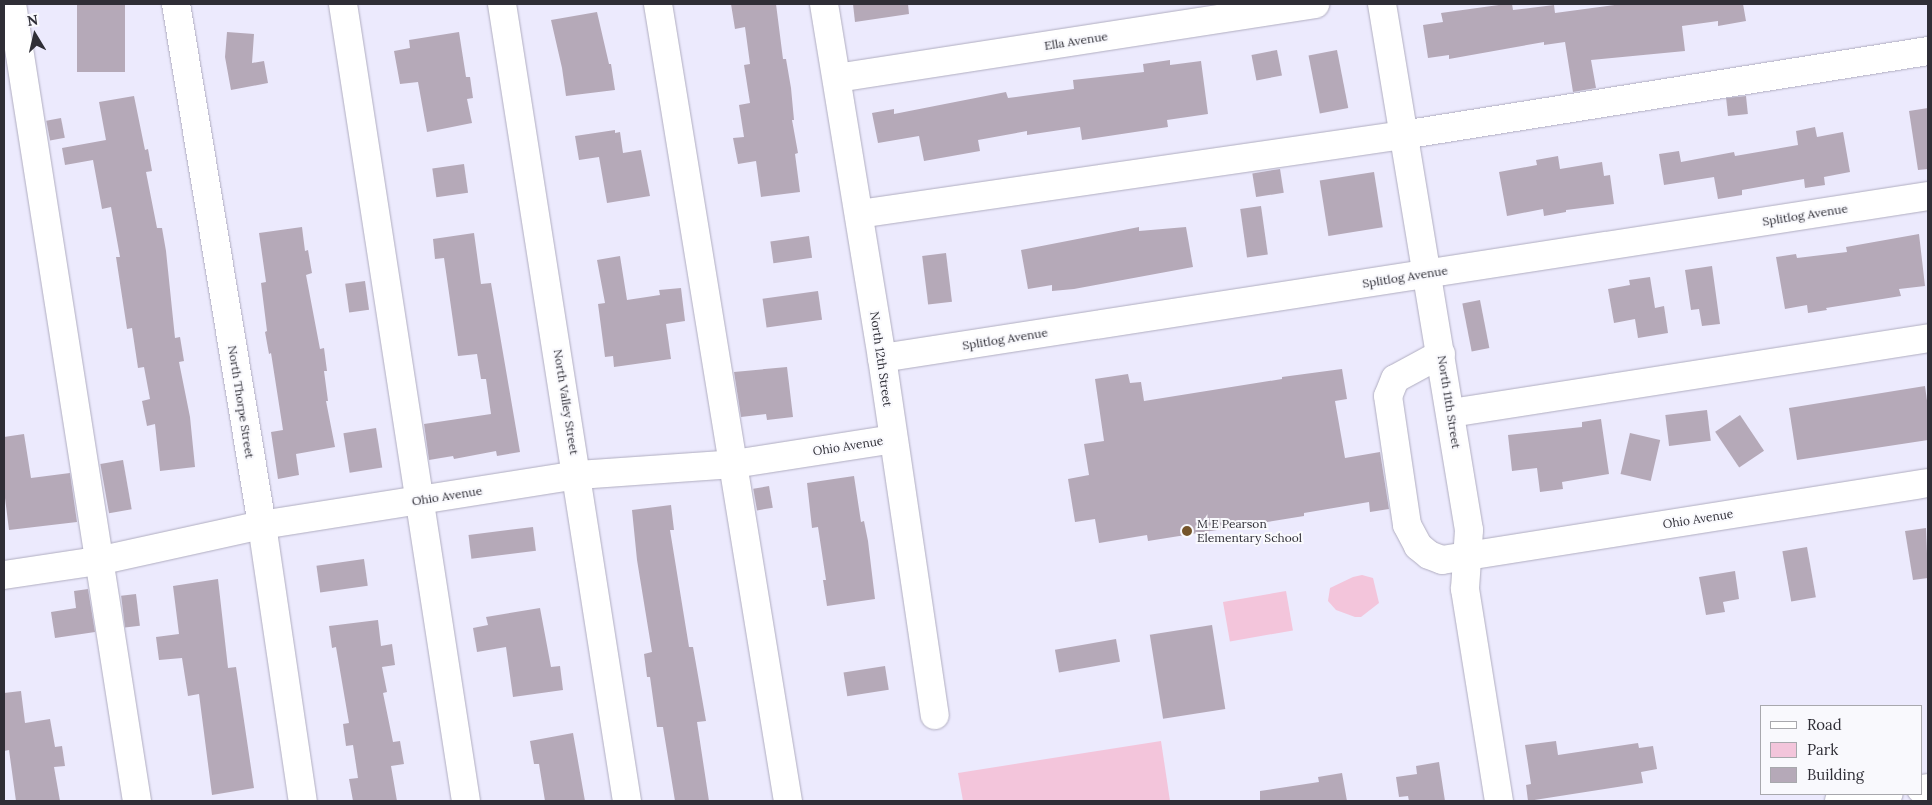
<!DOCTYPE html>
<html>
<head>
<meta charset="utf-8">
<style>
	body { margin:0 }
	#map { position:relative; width:1932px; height:805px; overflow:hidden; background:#eceafd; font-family:Lora,serif }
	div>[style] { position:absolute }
	.green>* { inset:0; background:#f3c5db; transform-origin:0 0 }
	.building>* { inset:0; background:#b5a9b8; transform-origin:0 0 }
	.roads { filter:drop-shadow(0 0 1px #b0adc0) drop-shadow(0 0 1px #b0adc0) }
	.minor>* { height:28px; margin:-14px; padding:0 14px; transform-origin:14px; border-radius:14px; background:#fff }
	.dots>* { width:14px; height:14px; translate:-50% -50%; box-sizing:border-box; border:2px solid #f9f9fd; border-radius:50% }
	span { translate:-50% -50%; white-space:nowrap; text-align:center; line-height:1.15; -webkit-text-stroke:4px #f9f9fd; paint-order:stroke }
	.street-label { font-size:12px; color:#2f2e36 }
	.poi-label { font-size:12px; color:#2f2e36 }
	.left { translate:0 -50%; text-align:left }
	.frame { position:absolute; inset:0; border:5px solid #2f2e36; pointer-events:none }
	.legend { position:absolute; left:1760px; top:705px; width:162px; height:90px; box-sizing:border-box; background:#f9f9fd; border:1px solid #a8a8ad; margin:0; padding:6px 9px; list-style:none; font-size:15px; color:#2f2e36 }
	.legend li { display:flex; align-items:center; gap:10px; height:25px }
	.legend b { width:25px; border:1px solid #a8a8ad }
	.north { position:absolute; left:10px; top:10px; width:50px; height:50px; -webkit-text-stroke:4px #f9f9fd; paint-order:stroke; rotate:351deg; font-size:14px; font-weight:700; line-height:20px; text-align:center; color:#2f2e36 }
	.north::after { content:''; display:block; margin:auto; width:18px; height:22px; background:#2f2e36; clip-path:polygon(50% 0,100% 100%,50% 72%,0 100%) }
</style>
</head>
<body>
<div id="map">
	<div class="green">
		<div style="clip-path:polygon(1362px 575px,1373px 578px,1379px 603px,1361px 617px,1355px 617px,1336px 610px,1328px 601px,1330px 588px,1353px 577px)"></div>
		<div style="left:1286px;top:591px;width:40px;height:64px;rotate:80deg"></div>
		<div style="clip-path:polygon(1161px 741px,1170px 801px,963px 801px,958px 773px)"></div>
	</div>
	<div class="building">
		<div style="left:77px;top:4px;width:48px;height:68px"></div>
		<div style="clip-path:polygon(731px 4px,776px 4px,783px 59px,786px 59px,791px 88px,794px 120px,792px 120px,798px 153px,795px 154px,800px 192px,761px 197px,756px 161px,738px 164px,733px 138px,744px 137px,739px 105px,750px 103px,744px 65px,750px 64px,745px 27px,735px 29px)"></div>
		<div style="clip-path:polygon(853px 4px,908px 4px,909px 14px,855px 22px)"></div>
		<div style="clip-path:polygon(1506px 4px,1512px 4px,1513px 10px,1554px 5px,1555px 13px,1622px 4px,1743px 4px,1746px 21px,1718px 26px,1718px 21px,1682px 26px,1685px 51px,1591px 60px,1596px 88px,1573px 92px,1565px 42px,1544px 45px,1544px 42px,1449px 59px,1449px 55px,1428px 58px,1423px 25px,1443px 22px,1441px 13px)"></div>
		<div style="clip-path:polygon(597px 12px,609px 64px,611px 64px,615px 90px,566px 96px,562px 68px,551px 20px)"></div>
		<div style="clip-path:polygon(227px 32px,254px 34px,252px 63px,264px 61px,268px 83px,231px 90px,225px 57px)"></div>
		<div style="clip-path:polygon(459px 32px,466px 77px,470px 77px,473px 98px,467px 99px,472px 123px,427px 132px,418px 82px,400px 84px,394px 51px,410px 48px,409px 40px)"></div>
		<div style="left:1277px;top:50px;width:26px;height:26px;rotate:79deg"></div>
		<div style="left:1337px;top:50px;width:59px;height:29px;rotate:79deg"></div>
		<div style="clip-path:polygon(1170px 60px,1170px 65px,1201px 61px,1208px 114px,1167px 120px,1168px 127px,1082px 140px,1080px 127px,1027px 135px,1027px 131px,978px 140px,980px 151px,924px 161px,919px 136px,878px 143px,872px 113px,894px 109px,894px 114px,1006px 92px,1008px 98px,1074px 89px,1073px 80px,1144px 72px,1143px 64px)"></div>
		<div style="clip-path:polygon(134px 96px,145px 150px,148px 149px,152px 171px,146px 172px,157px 228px,162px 228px,166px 251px,175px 338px,180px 337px,184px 361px,179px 362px,190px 417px,195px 467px,160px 471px,155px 424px,147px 426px,142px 401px,150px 399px,144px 367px,138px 368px,132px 328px,127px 329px,116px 257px,120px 257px,111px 207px,102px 209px,93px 160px,65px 165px,62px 148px,106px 140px,99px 102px)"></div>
		<div style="left:1746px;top:96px;width:18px;height:20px;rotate:84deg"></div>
		<div style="clip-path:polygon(1928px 108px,1928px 169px,1918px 170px,1909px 111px)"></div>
		<div style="left:61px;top:118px;width:20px;height:15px;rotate:79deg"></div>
		<div style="clip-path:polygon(1815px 127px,1817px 137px,1843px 132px,1850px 172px,1824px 177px,1825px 185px,1805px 188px,1804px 179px,1742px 190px,1742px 195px,1718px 199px,1714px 177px,1664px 185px,1659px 154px,1679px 151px,1681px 162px,1734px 152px,1735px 156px,1798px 145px,1796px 131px)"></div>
		<div style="clip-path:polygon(615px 130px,615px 133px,620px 132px,623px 153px,641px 150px,650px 196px,607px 203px,599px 157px,579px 160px,575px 136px)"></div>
		<div style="clip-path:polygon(1558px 156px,1560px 169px,1602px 162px,1604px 176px,1610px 175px,1614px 204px,1566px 210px,1566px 212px,1544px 216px,1543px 209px,1507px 216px,1499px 172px,1537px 165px,1536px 160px)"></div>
		<div style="left:464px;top:164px;width:29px;height:32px;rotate:82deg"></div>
		<div style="left:1280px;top:169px;width:24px;height:28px;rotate:81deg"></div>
		<div style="left:1374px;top:172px;width:56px;height:55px;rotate:81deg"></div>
		<div style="left:1261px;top:206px;width:49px;height:21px;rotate:82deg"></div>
		<div style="clip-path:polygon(302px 227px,305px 251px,308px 250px,312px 273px,306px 275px,320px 349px,324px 348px,327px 371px,324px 371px,328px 401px,326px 401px,335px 447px,296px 454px,299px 475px,278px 479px,271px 432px,283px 430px,271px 353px,269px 354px,265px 332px,267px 331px,261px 283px,266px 282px,259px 233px)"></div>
		<div style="clip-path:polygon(1139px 227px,1139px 231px,1186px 227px,1193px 267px,1074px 289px,1052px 291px,1052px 285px,1028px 289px,1021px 250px)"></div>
		<div style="clip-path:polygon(474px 233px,481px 284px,491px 283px,520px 452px,497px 456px,496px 451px,454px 459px,453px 456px,429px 460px,424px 424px,491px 414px,486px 379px,481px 379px,477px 354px,458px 356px,444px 258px,435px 259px,433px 239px)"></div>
		<div style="clip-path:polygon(1919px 234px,1925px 286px,1899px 289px,1901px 296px,1826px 308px,1827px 310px,1808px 313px,1807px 305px,1785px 309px,1776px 257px,1796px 254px,1797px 258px,1847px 252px,1846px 247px)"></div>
		<div style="left:809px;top:236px;width:22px;height:39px;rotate:82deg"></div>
		<div style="left:946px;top:253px;width:49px;height:24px;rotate:83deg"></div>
		<div style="clip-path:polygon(620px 256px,627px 300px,660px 295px,659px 290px,681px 288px,685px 321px,666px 324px,671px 359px,614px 367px,613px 356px,605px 357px,598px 304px,605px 303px,597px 260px)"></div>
		<div style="clip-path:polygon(1712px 266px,1720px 324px,1702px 326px,1699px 309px,1691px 310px,1685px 270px)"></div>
		<div style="clip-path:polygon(1650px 277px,1655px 308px,1664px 306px,1668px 333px,1638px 338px,1635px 319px,1614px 323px,1608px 289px,1630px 285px,1629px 280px)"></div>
		<div style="left:365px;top:281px;width:29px;height:20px;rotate:82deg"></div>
		<div style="left:818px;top:291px;width:29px;height:56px;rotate:82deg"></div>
		<div style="left:1480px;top:300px;width:49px;height:18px;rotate:79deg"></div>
		<div style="clip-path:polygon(787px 367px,793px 417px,767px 420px,766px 414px,741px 417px,734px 372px)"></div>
		<div style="clip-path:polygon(1342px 369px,1347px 399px,1335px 401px,1345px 458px,1380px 452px,1389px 509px,1370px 512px,1369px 502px,1304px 513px,1304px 516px,1148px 541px,1147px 535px,1099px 543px,1095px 519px,1075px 522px,1068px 479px,1089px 475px,1084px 444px,1104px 441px,1095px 379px,1128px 374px,1130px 383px,1141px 382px,1144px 401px,1282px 379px,1282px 377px)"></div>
		<div style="clip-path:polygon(1925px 386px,1928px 408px,1928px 440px,1797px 460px,1789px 408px)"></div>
		<div style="left:1707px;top:410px;width:31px;height:42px;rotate:83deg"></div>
		<div style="left:1740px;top:415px;width:43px;height:30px;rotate:56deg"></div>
		<div style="clip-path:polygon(1601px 419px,1609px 474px,1562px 482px,1563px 489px,1540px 492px,1537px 468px,1512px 471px,1508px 435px,1582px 427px,1582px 422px)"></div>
		<div style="left:376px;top:428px;width:40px;height:33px;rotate:81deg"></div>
		<div style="left:1630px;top:433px;width:31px;height:42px;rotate:13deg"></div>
		<div style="clip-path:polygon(24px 434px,31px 478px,70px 473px,77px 522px,9px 530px,4px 490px,4px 437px)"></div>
		<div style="left:123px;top:460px;width:50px;height:23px;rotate:80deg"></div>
		<div style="clip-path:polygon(854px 476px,861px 522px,864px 521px,868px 541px,875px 599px,827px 606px,823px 580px,826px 580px,818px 527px,812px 528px,807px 483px)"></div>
		<div style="left:769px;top:486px;width:22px;height:16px;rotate:80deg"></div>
		<div style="clip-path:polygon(671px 505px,674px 530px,670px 530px,689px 647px,693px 647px,706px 721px,697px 722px,709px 801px,675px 801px,663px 727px,657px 727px,650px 677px,647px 677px,644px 654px,652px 652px,637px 560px,632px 510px)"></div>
		<div style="left:533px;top:527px;width:24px;height:65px;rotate:83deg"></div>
		<div style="clip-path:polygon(1926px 528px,1928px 578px,1913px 580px,1905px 531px)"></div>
		<div style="left:1807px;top:547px;width:51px;height:25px;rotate:80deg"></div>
		<div style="left:364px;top:559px;width:27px;height:48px;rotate:82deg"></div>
		<div style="clip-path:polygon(1735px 571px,1739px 599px,1723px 602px,1725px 612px,1706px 615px,1699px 577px)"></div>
		<div style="clip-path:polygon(218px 579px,228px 668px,236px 667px,254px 788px,212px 795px,199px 694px,188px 696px,182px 658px,159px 660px,156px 637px,179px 634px,173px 586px)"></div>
		<div style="clip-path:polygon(88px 589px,95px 632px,55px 638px,51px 612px,76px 608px,74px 591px)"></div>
		<div style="left:136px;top:594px;width:32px;height:15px;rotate:83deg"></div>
		<div style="clip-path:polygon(540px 608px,551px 667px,560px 666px,563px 690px,513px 697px,506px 647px,477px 652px,473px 628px,488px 625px,486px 617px)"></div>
		<div style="clip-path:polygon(378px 620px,381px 646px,392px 644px,395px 665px,382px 667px,387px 692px,383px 693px,393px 742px,400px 741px,404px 764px,391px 766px,397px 801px,353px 801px,349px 779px,358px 778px,353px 745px,346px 746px,343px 724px,349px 723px,336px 647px,332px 648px,329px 626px)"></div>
		<div style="left:1212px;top:625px;width:85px;height:63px;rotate:81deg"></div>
		<div style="left:1116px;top:639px;width:23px;height:62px;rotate:80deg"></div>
		<div style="left:885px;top:666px;width:24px;height:42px;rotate:81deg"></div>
		<div style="clip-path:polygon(21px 691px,25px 723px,50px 719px,55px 747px,62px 746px,65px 766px,54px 767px,60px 801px,16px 801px,9px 750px,4px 751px,4px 693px)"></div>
		<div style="clip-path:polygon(573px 733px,585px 801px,545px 801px,539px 764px,534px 764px,530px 741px)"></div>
		<div style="clip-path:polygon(1556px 741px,1558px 755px,1638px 743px,1639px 748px,1653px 746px,1657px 769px,1641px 772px,1643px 783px,1528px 801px,1526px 785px,1531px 784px,1525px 745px)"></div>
		<div style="clip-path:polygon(1439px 762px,1445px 801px,1409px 801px,1408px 796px,1399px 797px,1396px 777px,1417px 774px,1416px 766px)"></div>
		<div style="clip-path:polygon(1342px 773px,1347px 801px,1260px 801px,1260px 791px,1319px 782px,1318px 777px)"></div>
	</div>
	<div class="roads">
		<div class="minor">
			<div style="left:12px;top:4px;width:807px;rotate:81.09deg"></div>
			<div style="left:176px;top:4px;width:528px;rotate:80.63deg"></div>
			<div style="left:262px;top:525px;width:279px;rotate:81.6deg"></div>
			<div style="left:343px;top:4px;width:806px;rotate:81.23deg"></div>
			<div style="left:502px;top:4px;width:807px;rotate:81.09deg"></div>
			<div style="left:658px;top:4px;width:808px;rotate:80.74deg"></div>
			<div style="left:824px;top:4px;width:359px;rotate:80.7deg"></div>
			<div style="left:882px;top:358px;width:361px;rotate:81.6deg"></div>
			<div style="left:1382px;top:4px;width:533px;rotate:80.61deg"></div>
			<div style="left:1469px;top:530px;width:59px;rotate:93.9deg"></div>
			<div style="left:1465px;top:589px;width:215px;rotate:80.9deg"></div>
			<div style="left:837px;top:78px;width:484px;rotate:-8.8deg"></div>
			<div style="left:859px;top:214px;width:550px;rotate:-8.26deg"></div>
			<div style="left:1403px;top:135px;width:532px;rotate:-9.09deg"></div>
			<div style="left:1441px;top:354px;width:52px;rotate:151.5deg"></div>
			<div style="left:1395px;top:379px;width:18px;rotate:112deg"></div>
			<div style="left:1388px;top:396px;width:130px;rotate:81.6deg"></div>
			<div style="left:1407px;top:525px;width:24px;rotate:62deg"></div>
			<div style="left:1418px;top:546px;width:14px;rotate:39deg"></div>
			<div style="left:1429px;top:555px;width:14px;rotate:21deg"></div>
			<div style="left:1442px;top:560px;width:492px;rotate:-9deg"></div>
			<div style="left:882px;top:358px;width:1058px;rotate:-8.8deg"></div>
			<div style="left:1451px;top:413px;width:483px;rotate:-8.9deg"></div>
			<div style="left:4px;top:575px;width:95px;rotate:-8.5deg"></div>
			<div style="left:98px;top:561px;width:168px;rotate:-12.4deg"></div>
			<div style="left:262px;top:525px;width:320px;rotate:-9deg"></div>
			<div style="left:578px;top:475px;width:156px;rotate:-4deg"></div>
			<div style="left:734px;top:464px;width:161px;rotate:-8.9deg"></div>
			<div style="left:1921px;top:789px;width:7px;rotate:-8deg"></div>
			<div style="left:1839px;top:801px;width:50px;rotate:-8deg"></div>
		</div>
	</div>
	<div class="dots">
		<div style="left:1187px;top:531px;background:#75552b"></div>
	</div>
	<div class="street-label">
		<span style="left:1076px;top:41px;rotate:-9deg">Ella Avenue</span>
		<span style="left:1805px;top:215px;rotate:-9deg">Splitlog Avenue</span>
		<span style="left:1405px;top:277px;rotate:-9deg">Splitlog Avenue</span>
		<span style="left:1005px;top:339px;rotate:-9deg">Splitlog Avenue</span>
		<span style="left:881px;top:359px;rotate:82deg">North 12th Street</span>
		<span style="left:241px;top:402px;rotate:81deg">North Thorpe Street</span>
		<span style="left:566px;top:402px;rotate:81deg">North Valley Street</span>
		<span style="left:1449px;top:402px;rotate:81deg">North 11th Street</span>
		<span style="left:848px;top:446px;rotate:-9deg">Ohio Avenue</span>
		<span style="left:447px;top:496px;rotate:-9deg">Ohio Avenue</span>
		<span style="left:1698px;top:519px;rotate:-9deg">Ohio Avenue</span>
	</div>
	<div class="poi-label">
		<span class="left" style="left:1197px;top:531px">M E Pearson<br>Elementary School</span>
	</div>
	<div class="frame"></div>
	<ul class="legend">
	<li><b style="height:6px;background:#fff"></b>Road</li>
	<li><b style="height:14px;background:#f3c5db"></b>Park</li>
	<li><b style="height:14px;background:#b5a9b8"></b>Building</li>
	</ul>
	<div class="north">N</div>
</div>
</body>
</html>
